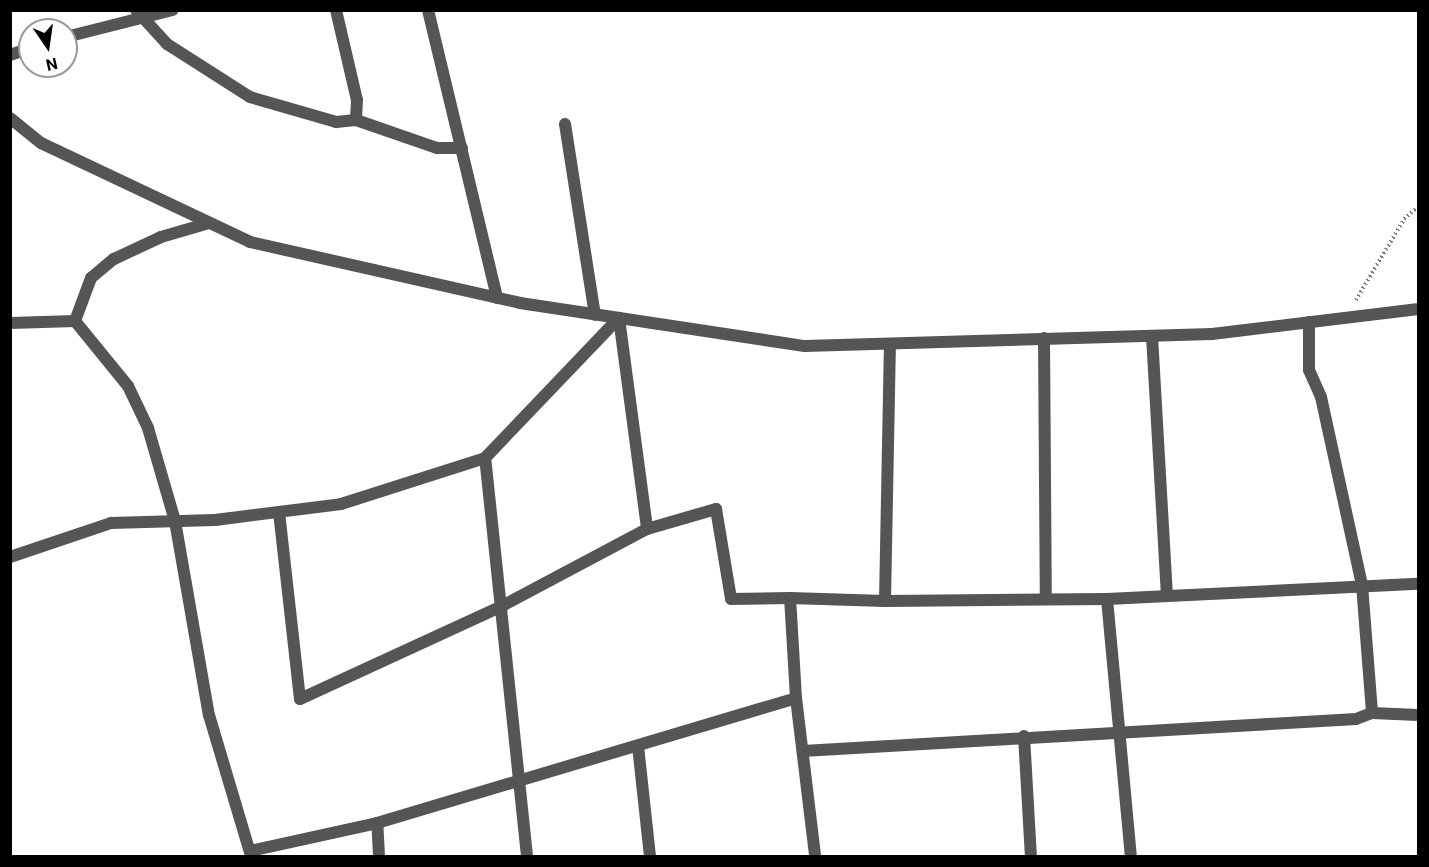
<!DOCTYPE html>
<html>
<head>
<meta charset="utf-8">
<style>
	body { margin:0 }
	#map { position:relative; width:1429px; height:867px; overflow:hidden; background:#fff; font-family:Roboto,sans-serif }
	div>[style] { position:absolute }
	.path>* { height:4px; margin-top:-2px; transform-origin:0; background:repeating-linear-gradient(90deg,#777 0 1.5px,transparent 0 4.5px) }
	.minor>* { height:12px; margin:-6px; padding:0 6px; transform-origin:6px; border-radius:6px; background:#555 }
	span { translate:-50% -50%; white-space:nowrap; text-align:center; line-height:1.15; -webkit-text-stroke:6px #fff; paint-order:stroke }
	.frame { position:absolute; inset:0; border:12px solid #000; pointer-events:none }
	.north { position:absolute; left:18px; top:18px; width:60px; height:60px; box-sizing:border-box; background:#fff; border:2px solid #999; border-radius:50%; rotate:167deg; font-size:16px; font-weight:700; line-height:24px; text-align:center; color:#000 }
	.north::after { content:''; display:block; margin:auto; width:21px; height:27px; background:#000; clip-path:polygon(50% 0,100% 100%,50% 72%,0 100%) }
</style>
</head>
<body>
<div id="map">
	<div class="path">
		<div style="left:1356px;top:300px;width:94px;rotate:-59.3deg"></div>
		<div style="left:1404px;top:219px;width:18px;rotate:-41deg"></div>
	</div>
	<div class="minor">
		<div style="left:136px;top:10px;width:46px;rotate:47.6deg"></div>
		<div style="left:167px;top:44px;width:98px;rotate:32.6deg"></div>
		<div style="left:250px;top:97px;width:90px;rotate:16.2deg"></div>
		<div style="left:336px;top:122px;width:20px;rotate:-6deg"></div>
		<div style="left:356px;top:120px;width:86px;rotate:19.1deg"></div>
		<div style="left:437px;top:148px;width:25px"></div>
		<div style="left:336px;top:10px;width:92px;rotate:76.9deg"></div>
		<div style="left:357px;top:100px;width:20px;rotate:93deg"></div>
		<div style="left:428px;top:10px;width:296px;rotate:76.5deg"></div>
		<div style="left:66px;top:37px;width:110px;rotate:-14.2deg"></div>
		<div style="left:10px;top:55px;width:21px;rotate:-19deg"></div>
		<div style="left:10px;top:118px;width:40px;rotate:39deg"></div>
		<div style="left:41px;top:143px;width:231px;rotate:25.3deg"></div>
		<div style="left:250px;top:242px;width:277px;rotate:12.7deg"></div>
		<div style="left:520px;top:303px;width:288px;rotate:8.6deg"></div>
		<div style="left:805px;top:346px;width:407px;rotate:-1.7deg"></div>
		<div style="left:1212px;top:334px;width:208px;rotate:-6.9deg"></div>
		<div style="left:565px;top:124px;width:193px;rotate:81.1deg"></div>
		<div style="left:619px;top:318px;width:213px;rotate:82.4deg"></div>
		<div style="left:75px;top:321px;width:46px;rotate:-69.6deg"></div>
		<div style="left:91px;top:278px;width:30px;rotate:-40deg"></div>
		<div style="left:114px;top:259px;width:52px;rotate:-25.1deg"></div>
		<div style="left:161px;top:237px;width:50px;rotate:-16.3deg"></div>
		<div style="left:1309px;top:322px;width:48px;rotate:90deg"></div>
		<div style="left:1309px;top:370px;width:30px;rotate:66deg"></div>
		<div style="left:1321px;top:397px;width:192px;rotate:77.7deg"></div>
		<div style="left:1362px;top:585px;width:128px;rotate:85.5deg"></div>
		<div style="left:10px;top:323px;width:65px;rotate:-1.8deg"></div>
		<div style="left:75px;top:321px;width:84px;rotate:50.8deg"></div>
		<div style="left:128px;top:386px;width:47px;rotate:64.5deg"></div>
		<div style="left:148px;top:428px;width:97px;rotate:73.8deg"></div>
		<div style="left:175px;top:521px;width:197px;rotate:80.1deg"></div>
		<div style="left:209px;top:715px;width:147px;rotate:73.4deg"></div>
		<div style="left:1152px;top:336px;width:260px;rotate:86.7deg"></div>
		<div style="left:1044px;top:338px;width:261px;rotate:89.6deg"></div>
		<div style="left:279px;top:512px;width:188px;rotate:83.6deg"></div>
		<div style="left:300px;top:699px;width:222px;rotate:-24.7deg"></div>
		<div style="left:502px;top:606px;width:164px;rotate:-28deg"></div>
		<div style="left:647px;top:529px;width:72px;rotate:-16.2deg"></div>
		<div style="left:716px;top:509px;width:91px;rotate:80.5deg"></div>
		<div style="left:731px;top:599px;width:59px;rotate:-1deg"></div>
		<div style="left:10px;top:557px;width:107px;rotate:-18.6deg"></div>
		<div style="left:111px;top:523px;width:104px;rotate:-1.7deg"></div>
		<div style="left:215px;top:520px;width:127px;rotate:-7.2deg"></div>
		<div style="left:341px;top:504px;width:151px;rotate:-17.7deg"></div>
		<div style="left:1107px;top:599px;width:258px;rotate:84.7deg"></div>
		<div style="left:885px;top:601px;width:222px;rotate:-0.5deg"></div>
		<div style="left:1107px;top:599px;width:311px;rotate:-2.8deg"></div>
		<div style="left:796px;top:698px;width:159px;rotate:83.1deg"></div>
		<div style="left:1024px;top:736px;width:120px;rotate:86.7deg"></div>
		<div style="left:638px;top:746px;width:111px;rotate:83.8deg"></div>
		<div style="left:803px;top:751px;width:554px;rotate:-3.31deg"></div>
		<div style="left:1356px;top:719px;width:17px;rotate:-21deg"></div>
		<div style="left:1372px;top:713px;width:46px;rotate:2.5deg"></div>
		<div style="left:250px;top:851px;width:130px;rotate:-12.4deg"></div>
		<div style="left:379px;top:856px;width:33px;rotate:-93deg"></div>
		<div style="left:377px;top:823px;width:437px;rotate:-16.6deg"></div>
		<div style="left:796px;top:698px;width:100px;rotate:-93.4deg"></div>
		<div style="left:790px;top:598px;width:95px;rotate:1.8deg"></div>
		<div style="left:885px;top:601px;width:257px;rotate:-88.9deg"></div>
		<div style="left:527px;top:856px;width:400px;rotate:-96deg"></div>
		<div style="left:485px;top:458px;width:194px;rotate:-46.3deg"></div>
	</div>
	<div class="frame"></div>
	<div class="north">N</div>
</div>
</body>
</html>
